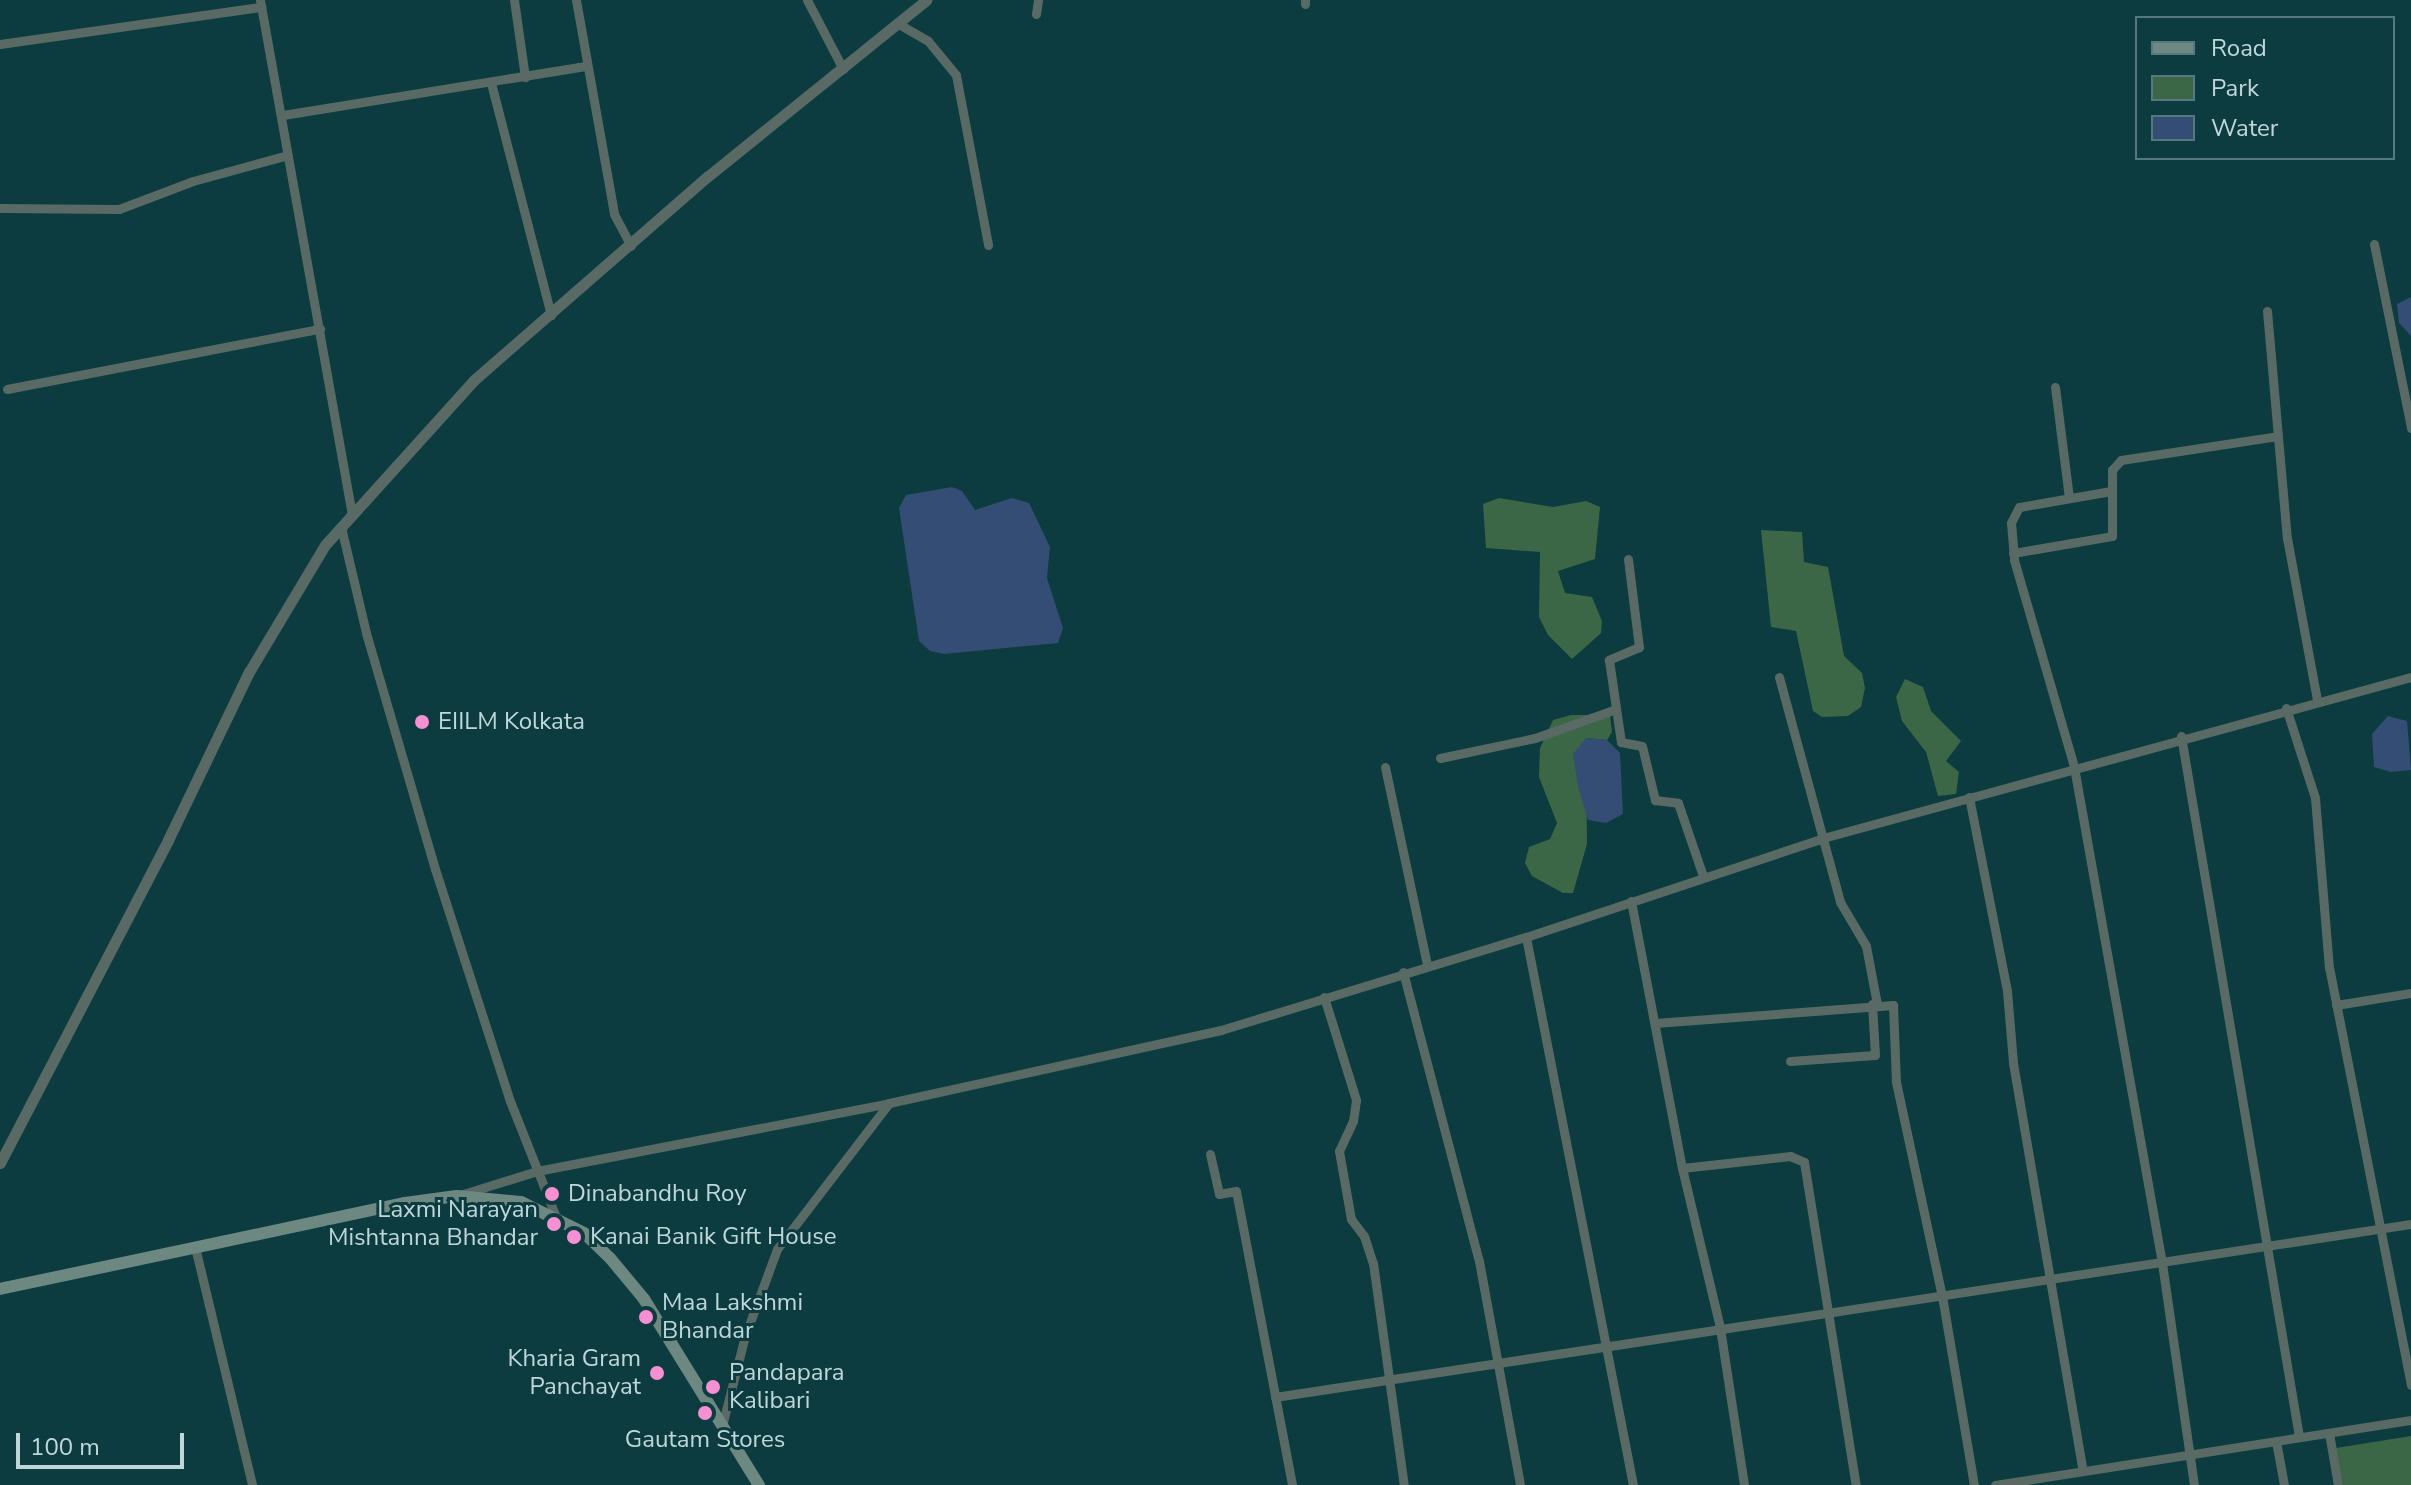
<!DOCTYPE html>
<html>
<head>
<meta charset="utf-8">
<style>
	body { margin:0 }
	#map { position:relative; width:2411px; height:1485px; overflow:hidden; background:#0c3b40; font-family:"Nunito Sans",sans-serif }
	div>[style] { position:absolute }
	.green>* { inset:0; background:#3b6746 }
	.water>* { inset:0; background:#344d75 }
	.minor>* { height:9px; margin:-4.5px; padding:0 4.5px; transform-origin:4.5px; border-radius:4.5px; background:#596a65 }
	.tertiary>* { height:11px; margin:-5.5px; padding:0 5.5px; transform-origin:5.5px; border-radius:5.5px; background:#596a65 }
	.secondary>* { height:12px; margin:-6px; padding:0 6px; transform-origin:6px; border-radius:6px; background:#6c8881 }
	.dots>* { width:22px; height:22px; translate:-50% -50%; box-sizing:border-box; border:4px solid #0c3b40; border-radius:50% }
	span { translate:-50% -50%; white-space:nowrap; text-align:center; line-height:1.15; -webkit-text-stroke:6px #0c3b40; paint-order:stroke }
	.poi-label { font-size:24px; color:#c0d7da }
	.left { translate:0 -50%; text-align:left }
	.right { translate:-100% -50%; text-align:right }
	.legend { position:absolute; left:2135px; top:16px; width:260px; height:144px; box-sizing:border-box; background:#0c3b40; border:2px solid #54797e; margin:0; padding:10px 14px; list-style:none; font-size:24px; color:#c0d7da }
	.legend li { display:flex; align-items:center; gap:16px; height:40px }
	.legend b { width:40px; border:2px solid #54797e }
	.scale { position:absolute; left:16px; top:1433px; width:168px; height:36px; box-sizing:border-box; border:4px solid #c0d7da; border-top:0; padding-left:10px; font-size:24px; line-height:28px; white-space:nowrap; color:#c0d7da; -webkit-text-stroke:6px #0c3b40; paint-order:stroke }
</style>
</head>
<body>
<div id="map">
	<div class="green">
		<div style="clip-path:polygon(1499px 498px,1553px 507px,1586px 501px,1600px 507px,1595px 559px,1558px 571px,1565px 593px,1592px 597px,1602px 621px,1601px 633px,1572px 659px,1548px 635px,1539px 617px,1540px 552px,1486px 548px,1483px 504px)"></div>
		<div style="clip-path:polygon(1761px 530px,1802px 532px,1804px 562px,1828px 567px,1844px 656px,1862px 673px,1865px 688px,1861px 707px,1848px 716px,1822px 717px,1813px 711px,1796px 631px,1771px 627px)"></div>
		<div style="clip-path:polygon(1905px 679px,1923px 687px,1931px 711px,1961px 741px,1946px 761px,1959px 772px,1956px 794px,1938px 796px,1926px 752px,1902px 721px,1896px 697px)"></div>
		<div style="clip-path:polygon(1571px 715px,1610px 715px,1612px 732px,1607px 740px,1586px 738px,1587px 844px,1573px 893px,1563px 893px,1532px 876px,1525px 863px,1529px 847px,1550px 839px,1557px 823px,1539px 777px,1540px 748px,1553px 720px)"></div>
		<div style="clip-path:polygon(2411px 1436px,2411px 1485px,2343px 1485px,2336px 1448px)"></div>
	</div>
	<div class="water">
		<div style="clip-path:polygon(2411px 297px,2411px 336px,2399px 323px,2397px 304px)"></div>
		<div style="clip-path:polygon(952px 487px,962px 491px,975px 510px,1012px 498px,1029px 503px,1050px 547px,1047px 578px,1063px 628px,1058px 643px,944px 654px,930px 651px,919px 641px,899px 508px,906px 495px)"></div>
		<div style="clip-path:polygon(2388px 716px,2407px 721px,2411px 770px,2391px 772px,2374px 767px,2372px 734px)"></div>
		<div style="clip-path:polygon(1586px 738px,1607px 740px,1620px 753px,1623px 814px,1606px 823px,1588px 820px,1578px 787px,1573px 754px)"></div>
	</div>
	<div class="minor">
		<div style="left:260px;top:0;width:523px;rotate:79.87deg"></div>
		<div style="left:514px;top:0;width:78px;rotate:81.9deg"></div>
		<div style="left:576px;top:0;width:217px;rotate:79.9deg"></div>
		<div style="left:614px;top:214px;width:36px;rotate:62deg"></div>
		<div style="left:807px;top:0;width:78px;rotate:62.4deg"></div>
		<div style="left:1305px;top:4px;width:4px;rotate:-90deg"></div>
		<div style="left:1036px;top:14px;width:14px;rotate:-82deg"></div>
		<div style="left:897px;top:23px;width:36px;rotate:30deg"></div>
		<div style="left:928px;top:41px;width:44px;rotate:50.5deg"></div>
		<div style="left:956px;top:75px;width:173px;rotate:79.3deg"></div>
		<div style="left:0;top:44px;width:264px;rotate:-8.1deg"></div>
		<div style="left:491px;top:83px;width:240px;rotate:75.5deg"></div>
		<div style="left:283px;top:115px;width:308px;rotate:-9.2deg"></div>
		<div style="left:0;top:208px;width:119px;rotate:0.5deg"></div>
		<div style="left:119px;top:209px;width:79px;rotate:-20.7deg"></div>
		<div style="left:193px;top:181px;width:98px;rotate:-15.3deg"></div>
		<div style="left:2374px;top:244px;width:188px;rotate:78.6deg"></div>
		<div style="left:2267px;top:311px;width:228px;rotate:85deg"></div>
		<div style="left:2287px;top:538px;width:165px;rotate:79.5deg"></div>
		<div style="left:2055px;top:387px;width:112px;rotate:82.8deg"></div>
		<div style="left:7px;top:389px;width:319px;rotate:-10.9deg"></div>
		<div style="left:2111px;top:491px;width:93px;rotate:170.1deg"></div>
		<div style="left:2019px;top:507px;width:18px;rotate:117deg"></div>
		<div style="left:2011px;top:523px;width:37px;rotate:85deg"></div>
		<div style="left:2014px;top:560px;width:216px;rotate:73.8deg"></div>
		<div style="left:2074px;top:767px;width:504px;rotate:79.94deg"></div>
		<div style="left:2162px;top:1263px;width:224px;rotate:81.8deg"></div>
		<div style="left:341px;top:527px;width:109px;rotate:76.7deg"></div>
		<div style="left:366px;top:633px;width:246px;rotate:73.7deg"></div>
		<div style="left:435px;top:869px;width:244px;rotate:72.1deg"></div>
		<div style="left:510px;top:1101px;width:125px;rotate:68.4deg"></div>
		<div style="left:2013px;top:553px;width:100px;rotate:-9.7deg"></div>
		<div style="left:2112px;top:536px;width:66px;rotate:-90deg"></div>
		<div style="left:2112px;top:470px;width:13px;rotate:-48deg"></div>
		<div style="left:2121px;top:460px;width:158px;rotate:-8.7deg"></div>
		<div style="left:1628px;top:559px;width:89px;rotate:82.9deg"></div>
		<div style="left:1639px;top:647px;width:33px;rotate:157deg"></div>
		<div style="left:1609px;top:660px;width:83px;rotate:81.7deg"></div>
		<div style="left:1621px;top:742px;width:21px;rotate:11deg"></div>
		<div style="left:1642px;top:746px;width:56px;rotate:76.5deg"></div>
		<div style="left:1655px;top:800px;width:23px;rotate:7deg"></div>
		<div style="left:1678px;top:803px;width:77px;rotate:71.1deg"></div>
		<div style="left:1779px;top:677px;width:233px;rotate:74.8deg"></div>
		<div style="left:1840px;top:902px;width:51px;rotate:59.4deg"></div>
		<div style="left:1866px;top:946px;width:59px;rotate:79.3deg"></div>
		<div style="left:2286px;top:708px;width:95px;rotate:72.1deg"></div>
		<div style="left:2315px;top:798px;width:170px;rotate:85.3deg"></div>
		<div style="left:2329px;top:967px;width:426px;rotate:78.9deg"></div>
		<div style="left:2181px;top:736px;width:711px;rotate:80.44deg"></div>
		<div style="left:1440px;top:758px;width:97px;rotate:-11.9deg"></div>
		<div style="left:1535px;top:738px;width:86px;rotate:-19.7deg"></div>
		<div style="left:1385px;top:767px;width:201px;rotate:78deg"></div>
		<div style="left:1969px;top:797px;width:198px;rotate:78.9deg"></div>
		<div style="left:2007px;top:991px;width:72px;rotate:85.2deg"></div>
		<div style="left:2013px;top:1063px;width:414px;rotate:80.3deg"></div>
		<div style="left:1631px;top:901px;width:272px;rotate:79.2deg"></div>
		<div style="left:1682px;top:1168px;width:164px;rotate:76.6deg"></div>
		<div style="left:1720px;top:1328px;width:159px;rotate:81.3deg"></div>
		<div style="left:1526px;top:937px;width:558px;rotate:78.95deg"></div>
		<div style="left:1403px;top:972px;width:299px;rotate:75.3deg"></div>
		<div style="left:1479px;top:1261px;width:228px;rotate:79.6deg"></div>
		<div style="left:1324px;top:997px;width:108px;rotate:72.7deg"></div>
		<div style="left:1356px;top:1100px;width:21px;rotate:98deg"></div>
		<div style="left:1353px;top:1121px;width:33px;rotate:115deg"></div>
		<div style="left:1339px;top:1151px;width:69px;rotate:80deg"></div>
		<div style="left:1351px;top:1219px;width:21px;rotate:53deg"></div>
		<div style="left:1364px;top:1236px;width:28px;rotate:72deg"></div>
		<div style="left:1373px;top:1263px;width:224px;rotate:82.1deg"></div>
		<div style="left:2336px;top:1005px;width:76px;rotate:-9.1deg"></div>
		<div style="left:1655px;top:1023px;width:239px;rotate:-4.3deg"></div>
		<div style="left:1893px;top:1005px;width:77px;rotate:87.8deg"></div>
		<div style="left:1896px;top:1082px;width:219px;rotate:77.9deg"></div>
		<div style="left:1942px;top:1296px;width:192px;rotate:80.4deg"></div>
		<div style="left:1790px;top:1061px;width:85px;rotate:-4deg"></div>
		<div style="left:1875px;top:1055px;width:51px;rotate:-93.4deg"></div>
		<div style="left:1210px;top:1154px;width:41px;rotate:77.3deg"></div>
		<div style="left:1219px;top:1194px;width:17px;rotate:-10deg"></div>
		<div style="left:1236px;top:1191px;width:299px;rotate:79.2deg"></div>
		<div style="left:1682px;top:1168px;width:109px;rotate:-6.3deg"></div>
		<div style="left:1790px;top:1156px;width:15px;rotate:23deg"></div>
		<div style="left:1804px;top:1162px;width:327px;rotate:80.9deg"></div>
		<div style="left:460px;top:1195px;width:81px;rotate:-17.3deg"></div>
		<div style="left:537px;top:1171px;width:359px;rotate:-10.9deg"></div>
		<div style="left:889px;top:1103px;width:340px;rotate:-12.4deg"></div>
		<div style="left:1221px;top:1030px;width:319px;rotate:-17deg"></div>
		<div style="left:1526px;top:937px;width:313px;rotate:-18.4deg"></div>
		<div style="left:1823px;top:838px;width:610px;rotate:-15.31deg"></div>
		<div style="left:195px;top:1247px;width:245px;rotate:76.5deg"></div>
		<div style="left:1275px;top:1397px;width:1149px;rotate:-8.66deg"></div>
		<div style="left:722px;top:1426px;width:93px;rotate:-75.7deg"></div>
		<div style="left:745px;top:1336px;width:93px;rotate:-69.8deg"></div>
		<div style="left:777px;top:1249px;width:184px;rotate:-52.5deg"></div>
		<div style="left:2329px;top:1433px;width:53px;rotate:80.2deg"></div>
		<div style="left:2276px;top:1441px;width:45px;rotate:79.7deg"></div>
		<div style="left:1995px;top:1485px;width:421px;rotate:-8.9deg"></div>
	</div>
	<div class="tertiary">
		<div style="left:0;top:1163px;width:364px;rotate:-62.5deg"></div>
		<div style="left:168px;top:840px;width:187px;rotate:-64.3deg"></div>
		<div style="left:249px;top:672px;width:148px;rotate:-59.1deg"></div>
		<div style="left:325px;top:545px;width:222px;rotate:-47.9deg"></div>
		<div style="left:474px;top:380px;width:309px;rotate:-41.1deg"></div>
		<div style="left:707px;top:177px;width:282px;rotate:-38.9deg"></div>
	</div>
	<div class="secondary">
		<div style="left:0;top:1289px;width:414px;rotate:-12deg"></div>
		<div style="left:405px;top:1203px;width:52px;rotate:-7.7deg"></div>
		<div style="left:457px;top:1196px;width:64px;rotate:5.4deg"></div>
		<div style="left:521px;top:1202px;width:70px;rotate:26.2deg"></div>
		<div style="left:584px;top:1233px;width:36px;rotate:44deg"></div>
		<div style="left:610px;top:1258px;width:53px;rotate:50.3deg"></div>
		<div style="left:644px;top:1299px;width:219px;rotate:58.3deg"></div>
	</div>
	<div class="dots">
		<div style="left:422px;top:722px;background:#f591d2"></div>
		<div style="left:552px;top:1194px;background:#f591d2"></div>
		<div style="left:554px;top:1224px;background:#f591d2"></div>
		<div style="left:574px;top:1237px;background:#f591d2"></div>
		<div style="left:646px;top:1317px;background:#f591d2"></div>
		<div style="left:657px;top:1373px;background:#f591d2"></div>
		<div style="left:713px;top:1387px;background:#f591d2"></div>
		<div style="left:705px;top:1413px;background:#f591d2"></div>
	</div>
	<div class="poi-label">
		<span class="left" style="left:438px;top:722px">EIILM Kolkata</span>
		<span class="left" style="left:568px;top:1194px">Dinabandhu Roy</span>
		<span class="right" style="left:538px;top:1224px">Laxmi Narayan<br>Mishtanna Bhandar</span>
		<span class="left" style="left:590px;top:1237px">Kanai Banik Gift House</span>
		<span class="left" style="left:662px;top:1317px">Maa Lakshmi<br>Bhandar</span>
		<span class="right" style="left:641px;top:1373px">Kharia Gram<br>Panchayat</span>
		<span class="left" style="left:729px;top:1387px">Pandapara<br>Kalibari</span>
		<span style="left:705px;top:1440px">Gautam Stores</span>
	</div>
	<ul class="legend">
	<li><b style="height:10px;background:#6c8881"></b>Road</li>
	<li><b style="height:22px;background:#3b6746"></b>Park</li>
	<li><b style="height:22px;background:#344d75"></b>Water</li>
	</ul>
	<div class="scale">100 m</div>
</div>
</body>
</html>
